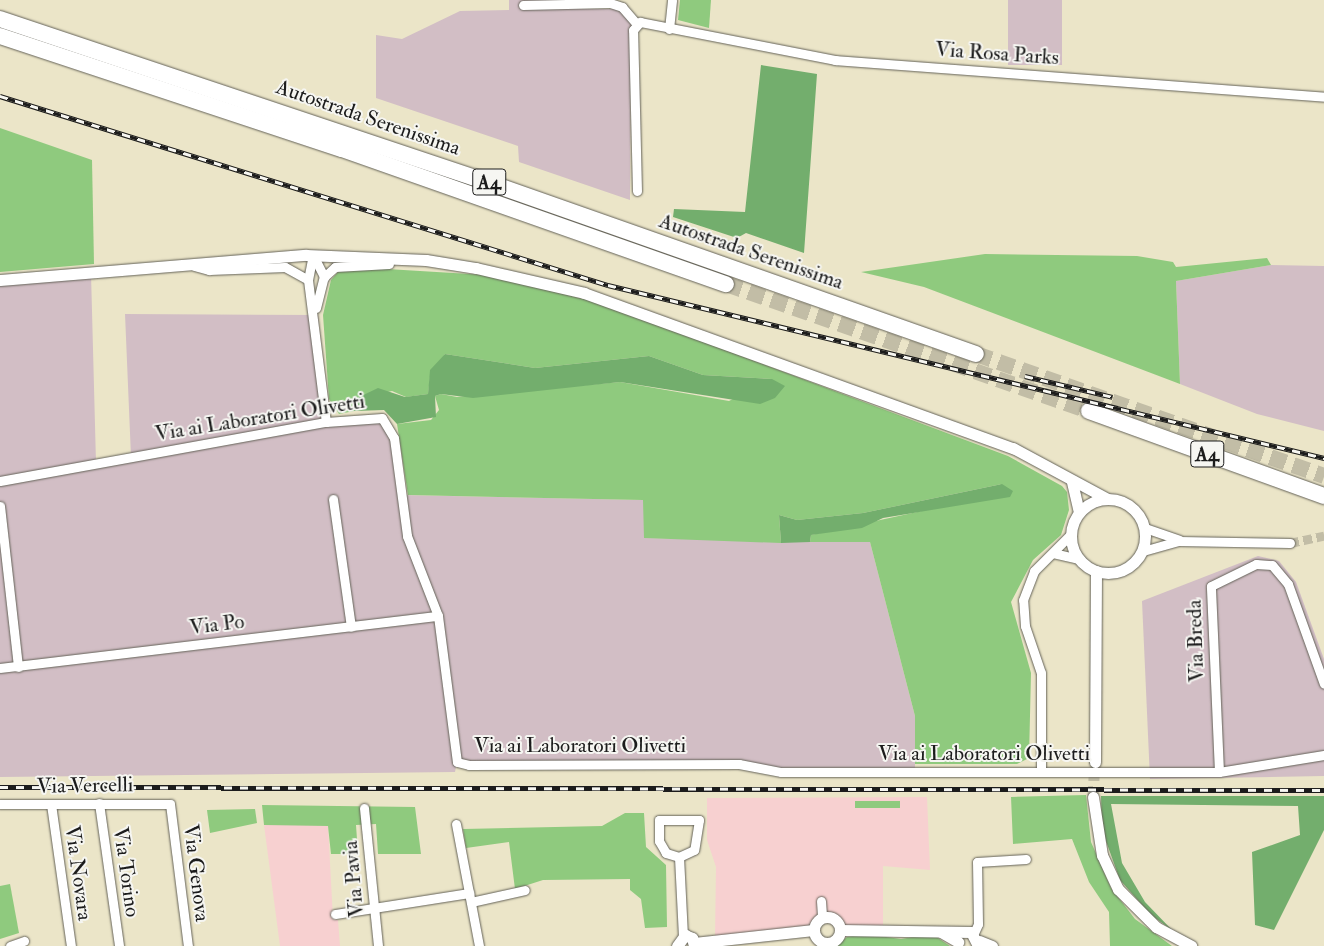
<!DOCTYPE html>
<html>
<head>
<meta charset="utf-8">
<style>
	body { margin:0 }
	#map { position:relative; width:1324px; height:946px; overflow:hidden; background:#ebe5c8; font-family:"IM FELL Double Pica",serif }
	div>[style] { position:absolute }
	.built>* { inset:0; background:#f7d0d0 }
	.industrial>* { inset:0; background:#d2bec5; transform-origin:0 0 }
	.green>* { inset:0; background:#8fca7e; transform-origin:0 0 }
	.forest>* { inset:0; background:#73ae6d }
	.minor-tunnel>* { height:9px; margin-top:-4.5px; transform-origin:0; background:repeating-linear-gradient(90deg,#c2bda6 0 9px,transparent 0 13.5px) }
	.tertiary-tunnel>* { height:11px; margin-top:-5.5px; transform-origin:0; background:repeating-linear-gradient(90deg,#c2bda6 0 11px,transparent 0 16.5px) }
	.motorway-tunnel>* { height:16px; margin-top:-8px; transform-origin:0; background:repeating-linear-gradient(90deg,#c2bda6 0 16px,transparent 0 24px) }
	.roads { filter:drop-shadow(0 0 1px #646258) drop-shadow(0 0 1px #646258) }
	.minor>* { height:9px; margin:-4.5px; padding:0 4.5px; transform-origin:4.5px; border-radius:4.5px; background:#fff }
	.tertiary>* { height:11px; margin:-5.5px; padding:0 5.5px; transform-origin:5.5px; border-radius:5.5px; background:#fff }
	.tertiary>.ring { margin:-5.5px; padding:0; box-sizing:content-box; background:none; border:11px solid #fff; border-radius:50% }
	.motorway>* { height:16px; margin:-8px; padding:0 8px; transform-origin:8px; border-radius:8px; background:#fff }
	.rail>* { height:4.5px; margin-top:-2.25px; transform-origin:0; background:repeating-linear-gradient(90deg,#f6f6f2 0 8px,#1c1c1c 0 16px); box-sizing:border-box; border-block:1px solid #1c1c1c }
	span { translate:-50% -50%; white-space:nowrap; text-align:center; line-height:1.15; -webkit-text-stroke:4px #f6f6f2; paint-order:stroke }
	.shield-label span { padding:1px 4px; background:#f6f6f2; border:1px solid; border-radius:4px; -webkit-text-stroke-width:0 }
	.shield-label { font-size:20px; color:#1c1c1c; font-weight:700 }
	.street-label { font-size:21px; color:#1c1c1c }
</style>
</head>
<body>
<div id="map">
	<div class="built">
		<div style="clip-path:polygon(927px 797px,930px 870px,883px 866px,883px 927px,843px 926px,826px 913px,817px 915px,810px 928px,715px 937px,716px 867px,707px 840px,707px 798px)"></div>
		<div style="clip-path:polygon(264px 825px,328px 825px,333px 919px,338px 920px,340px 946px,280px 946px)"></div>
	</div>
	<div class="industrial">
		<div style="clip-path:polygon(509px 0,570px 0,571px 9px,618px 9px,631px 24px,630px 200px,519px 162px,518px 146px,376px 98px,376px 35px,402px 39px,460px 11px,509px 10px)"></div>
		<div style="left:1008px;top:0;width:54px;height:65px"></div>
		<div style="clip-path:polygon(1271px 265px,1324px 266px,1324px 431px,1257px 414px,1180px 384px,1176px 281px)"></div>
		<div style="clip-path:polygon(91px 273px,96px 463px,131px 457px,125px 314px,318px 315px,326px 422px,366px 415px,388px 425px,401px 495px,644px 500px,644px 538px,870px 542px,915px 716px,915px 771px,781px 772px,739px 764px,457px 762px,455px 772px,0 777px,0 280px)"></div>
		<div style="clip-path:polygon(1258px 556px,1279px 561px,1296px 582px,1324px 659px,1324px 776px,1150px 779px,1142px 601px)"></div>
	</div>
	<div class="green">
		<div style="clip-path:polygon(680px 0,711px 0,709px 28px,678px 20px)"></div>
		<div style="clip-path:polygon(0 128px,92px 160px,94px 264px,0 272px)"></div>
		<div style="clip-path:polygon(985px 254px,1137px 256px,1173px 262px,1176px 267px,1267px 258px,1271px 265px,1176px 281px,1180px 384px,924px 287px,861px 272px)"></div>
		<div style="clip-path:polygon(354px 267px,486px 275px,600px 303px,1008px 456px,1062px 486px,1067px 492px,1069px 510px,1061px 535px,1033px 560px,1011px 602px,1031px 673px,1029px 758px,1017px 764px,915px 764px,915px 716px,870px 542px,810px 542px,811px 535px,954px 504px,1002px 484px,863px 513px,797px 520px,779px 515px,781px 543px,644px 538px,643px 500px,408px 495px,397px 424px,431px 420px,439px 410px,435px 396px,441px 394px,457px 397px,620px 382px,729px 401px,772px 379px,703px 375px,649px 356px,535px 368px,445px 354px,430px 377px,428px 394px,406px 397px,392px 391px,353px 400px,354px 411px,339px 414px,329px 399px,323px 315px,331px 280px,340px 270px)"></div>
		<div style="clip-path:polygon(1086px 795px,1091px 842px,1111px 888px,1135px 919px,1172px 946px,1110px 946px,1109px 912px,1089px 882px,1072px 839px,1013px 844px,1011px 797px)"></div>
		<div style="left:855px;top:801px;width:45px;height:7px"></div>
		<div style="clip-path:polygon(262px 805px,415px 807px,421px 854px,378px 854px,376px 824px,356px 825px,358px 854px,331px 854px,328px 826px,264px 825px)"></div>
		<div style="clip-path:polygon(255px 809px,257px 823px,210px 833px,207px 810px)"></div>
		<div style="clip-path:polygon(625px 813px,644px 813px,646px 847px,666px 865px,667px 927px,645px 928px,641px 899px,630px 890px,630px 879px,543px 880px,515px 889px,509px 842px,466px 848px,463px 829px,602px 826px)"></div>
		<div style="clip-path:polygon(10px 884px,19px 933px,0 939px,0 886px)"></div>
		<div style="clip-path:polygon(864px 934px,901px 939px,932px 934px,950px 946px,836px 946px,847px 937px)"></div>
	</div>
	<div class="forest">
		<div style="clip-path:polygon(761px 65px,817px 74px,804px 253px,746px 233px,737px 238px,673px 217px,674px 209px,745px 212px)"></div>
		<div style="clip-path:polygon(445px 354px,535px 368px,649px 356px,703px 375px,772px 379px,785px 386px,775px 398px,760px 404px,620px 382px,473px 398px,441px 394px,435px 396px,436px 417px,397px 424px,384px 410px,354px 411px,353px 400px,378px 388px,405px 397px,428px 394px,430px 370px)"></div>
		<div style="clip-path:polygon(1002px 484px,1013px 491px,1010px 497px,883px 518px,862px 528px,811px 535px,810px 542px,781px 543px,779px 515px,797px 520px,863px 513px)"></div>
		<div style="clip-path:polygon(1101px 796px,1324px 796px,1324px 830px,1274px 930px,1255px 925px,1252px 852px,1300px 835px,1298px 806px,1111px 804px,1122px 863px,1145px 902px,1172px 930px,1151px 915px,1120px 880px,1102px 830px)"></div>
	</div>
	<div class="minor-tunnel">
		<div style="left:1290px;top:543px;width:35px;rotate:-12deg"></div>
	</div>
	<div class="tertiary-tunnel">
		<div style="left:1093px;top:797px;width:35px;rotate:-87deg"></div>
	</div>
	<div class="motorway-tunnel">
		<div style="left:726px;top:284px;width:385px;rotate:19.3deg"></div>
		<div style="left:976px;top:354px;width:369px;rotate:19.3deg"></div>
	</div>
	<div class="roads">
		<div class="minor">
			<div style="left:523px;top:5px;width:87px;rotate:-1.3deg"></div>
			<div style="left:610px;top:3px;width:13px;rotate:18deg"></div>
			<div style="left:622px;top:7px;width:23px;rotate:49deg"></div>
			<div style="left:669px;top:29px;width:29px;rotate:-84deg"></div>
			<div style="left:637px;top:191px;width:161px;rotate:-91.4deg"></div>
			<div style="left:633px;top:30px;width:11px;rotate:-49deg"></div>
			<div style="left:640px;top:22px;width:199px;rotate:11deg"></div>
			<div style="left:835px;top:60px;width:490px;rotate:4.3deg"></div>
			<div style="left:194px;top:266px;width:16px;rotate:15deg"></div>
			<div style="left:209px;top:270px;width:76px;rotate:-2.3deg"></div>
			<div style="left:285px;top:267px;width:26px;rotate:29deg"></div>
			<div style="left:308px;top:280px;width:143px;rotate:82.8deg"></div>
			<div style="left:308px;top:280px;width:25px;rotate:-79deg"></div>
			<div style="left:313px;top:255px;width:25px;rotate:63deg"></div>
			<div style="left:316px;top:308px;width:32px;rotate:-76deg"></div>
			<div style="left:324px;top:277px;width:15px;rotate:-42deg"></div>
			<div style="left:335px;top:267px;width:54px;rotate:-3.2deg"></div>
			<div style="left:0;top:481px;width:331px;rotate:-10.3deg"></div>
			<div style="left:326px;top:422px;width:56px;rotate:-4.1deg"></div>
			<div style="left:382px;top:418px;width:23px;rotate:59deg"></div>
			<div style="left:394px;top:438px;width:99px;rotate:82.4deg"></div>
			<div style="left:407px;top:536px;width:86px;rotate:68.8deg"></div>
			<div style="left:438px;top:616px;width:147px;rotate:82.6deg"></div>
			<div style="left:457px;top:762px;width:12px;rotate:14deg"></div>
			<div style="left:469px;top:765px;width:270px;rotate:-0.2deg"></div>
			<div style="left:739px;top:764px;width:43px;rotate:10.8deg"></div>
			<div style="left:781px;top:772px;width:438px"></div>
			<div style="left:1219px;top:772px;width:106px;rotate:-9.2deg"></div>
			<div style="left:333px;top:499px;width:129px;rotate:82deg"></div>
			<div style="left:0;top:506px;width:162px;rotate:83.6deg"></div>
			<div style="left:1145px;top:528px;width:36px;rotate:19deg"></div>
			<div style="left:1143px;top:551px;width:37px;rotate:-16deg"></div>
			<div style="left:1179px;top:541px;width:111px;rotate:1deg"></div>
			<div style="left:1053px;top:553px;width:28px;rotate:13deg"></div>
			<div style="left:0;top:668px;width:441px;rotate:-6.8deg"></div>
			<div style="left:1041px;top:771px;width:98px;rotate:-90deg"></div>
			<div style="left:1041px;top:673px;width:50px;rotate:-108.8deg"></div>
			<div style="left:1025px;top:626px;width:26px;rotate:-94deg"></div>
			<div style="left:1023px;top:600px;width:31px;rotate:-69deg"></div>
			<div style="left:1034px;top:571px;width:52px;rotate:-45deg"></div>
			<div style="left:1219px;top:772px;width:186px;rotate:-92.5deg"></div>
			<div style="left:1211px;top:586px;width:50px;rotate:-26.1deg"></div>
			<div style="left:1256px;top:564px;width:16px;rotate:4deg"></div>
			<div style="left:1272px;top:565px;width:25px;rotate:50deg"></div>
			<div style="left:1288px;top:584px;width:106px;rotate:70.2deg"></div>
			<div style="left:99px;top:803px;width:144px;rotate:82deg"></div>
			<div style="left:0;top:804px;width:170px"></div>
			<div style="left:170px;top:804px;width:143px;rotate:82.8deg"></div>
			<div style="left:51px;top:804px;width:143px;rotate:82deg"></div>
			<div style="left:364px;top:808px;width:139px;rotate:84.2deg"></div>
			<div style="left:659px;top:820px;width:40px"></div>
			<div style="left:699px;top:820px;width:30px;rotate:99deg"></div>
			<div style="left:694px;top:850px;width:17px;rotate:155deg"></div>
			<div style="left:679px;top:857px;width:14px;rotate:-163deg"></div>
			<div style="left:666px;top:853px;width:14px;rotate:-120deg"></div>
			<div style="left:659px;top:841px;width:21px;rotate:-90deg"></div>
			<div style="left:456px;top:824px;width:124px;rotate:79.3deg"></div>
			<div style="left:679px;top:857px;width:79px;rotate:87.1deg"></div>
			<div style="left:821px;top:901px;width:16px;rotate:86deg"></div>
			<div style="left:471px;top:902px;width:55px;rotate:-12.5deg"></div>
			<div style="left:335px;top:914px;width:136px;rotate:-8.9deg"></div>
			<div style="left:974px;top:933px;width:10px;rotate:-66deg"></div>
			<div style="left:978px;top:924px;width:62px;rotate:-90.9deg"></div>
			<div style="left:977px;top:862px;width:49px;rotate:-3.5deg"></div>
			<div style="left:10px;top:946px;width:15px;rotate:-20deg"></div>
			<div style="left:825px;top:946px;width:3px;rotate:-72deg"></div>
		</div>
		<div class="tertiary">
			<div style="left:0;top:280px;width:307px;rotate:-4.7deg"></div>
			<div style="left:306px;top:255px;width:120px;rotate:2.4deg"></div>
			<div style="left:426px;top:260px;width:51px;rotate:9.1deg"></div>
			<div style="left:476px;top:268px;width:111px;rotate:13deg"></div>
			<div style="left:584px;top:293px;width:456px;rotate:19.9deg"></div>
			<div style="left:1013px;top:448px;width:106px;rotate:28.3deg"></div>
			<div style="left:1072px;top:482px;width:31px;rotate:77deg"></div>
			<div class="ring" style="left:1071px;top:499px;width:63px;height:63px"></div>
			<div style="left:1095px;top:762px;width:191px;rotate:-89.7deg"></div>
			<div style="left:1093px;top:797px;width:59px;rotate:81.2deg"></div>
			<div style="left:1102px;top:855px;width:38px;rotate:65deg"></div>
			<div style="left:1118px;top:889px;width:54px;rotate:45deg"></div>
			<div style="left:1156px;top:927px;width:40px;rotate:28deg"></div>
			<div class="ring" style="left:814px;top:917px;width:15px;height:15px"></div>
			<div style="left:840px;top:930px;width:131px;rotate:0.9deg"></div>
			<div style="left:971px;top:932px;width:16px;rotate:63deg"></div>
			<div style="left:941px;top:932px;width:20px;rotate:30deg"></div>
			<div style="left:979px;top:941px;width:14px;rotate:21deg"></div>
			<div style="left:694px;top:943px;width:120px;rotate:-6.2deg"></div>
			<div style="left:677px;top:946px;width:14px;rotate:-54deg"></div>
			<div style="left:685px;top:935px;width:8px;rotate:23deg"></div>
			<div style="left:692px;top:938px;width:8px;rotate:76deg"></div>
		</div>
		<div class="motorway">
			<div style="left:0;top:19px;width:499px;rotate:18.5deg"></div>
			<div style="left:473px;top:177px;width:533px;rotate:19.39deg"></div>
			<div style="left:0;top:36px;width:360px;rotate:18.3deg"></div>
			<div style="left:342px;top:149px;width:407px;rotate:19.4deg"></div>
			<div style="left:1089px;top:411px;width:250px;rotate:19.9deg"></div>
		</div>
	</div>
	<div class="rail">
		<div style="left:0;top:96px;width:637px;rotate:17.27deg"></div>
		<div style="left:608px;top:285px;width:737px;rotate:13.58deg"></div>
		<div style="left:1025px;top:376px;width:90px;rotate:13.4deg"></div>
		<div style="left:0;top:787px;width:1324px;rotate:0.13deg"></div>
	</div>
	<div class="shield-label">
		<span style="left:489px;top:182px">A4</span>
		<span style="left:1207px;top:454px">A4</span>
	</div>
	<div class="street-label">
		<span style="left:997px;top:54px;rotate:4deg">Via Rosa Parks</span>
		<span style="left:368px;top:118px;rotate:19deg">Autostrada Serenissima</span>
		<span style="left:751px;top:252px;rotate:19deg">Autostrada Serenissima</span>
		<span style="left:260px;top:418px;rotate:-9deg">Via ai Laboratori Olivetti</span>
		<span style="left:217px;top:625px;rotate:-7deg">Via Po</span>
		<span style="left:1196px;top:641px;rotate:-92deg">Via Breda</span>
		<span style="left:580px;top:746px">Via ai Laboratori Olivetti</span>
		<span style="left:984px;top:754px">Via ai Laboratori Olivetti</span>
		<span style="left:85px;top:786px;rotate:-1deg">Via Vercelli</span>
		<span style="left:126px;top:872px;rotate:82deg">Via Torino</span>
		<span style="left:78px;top:873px;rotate:82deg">Via Novara</span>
		<span style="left:196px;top:873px;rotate:83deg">Via Genova</span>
		<span style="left:354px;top:879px;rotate:-95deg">Via Pavia</span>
	</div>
</div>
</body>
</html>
